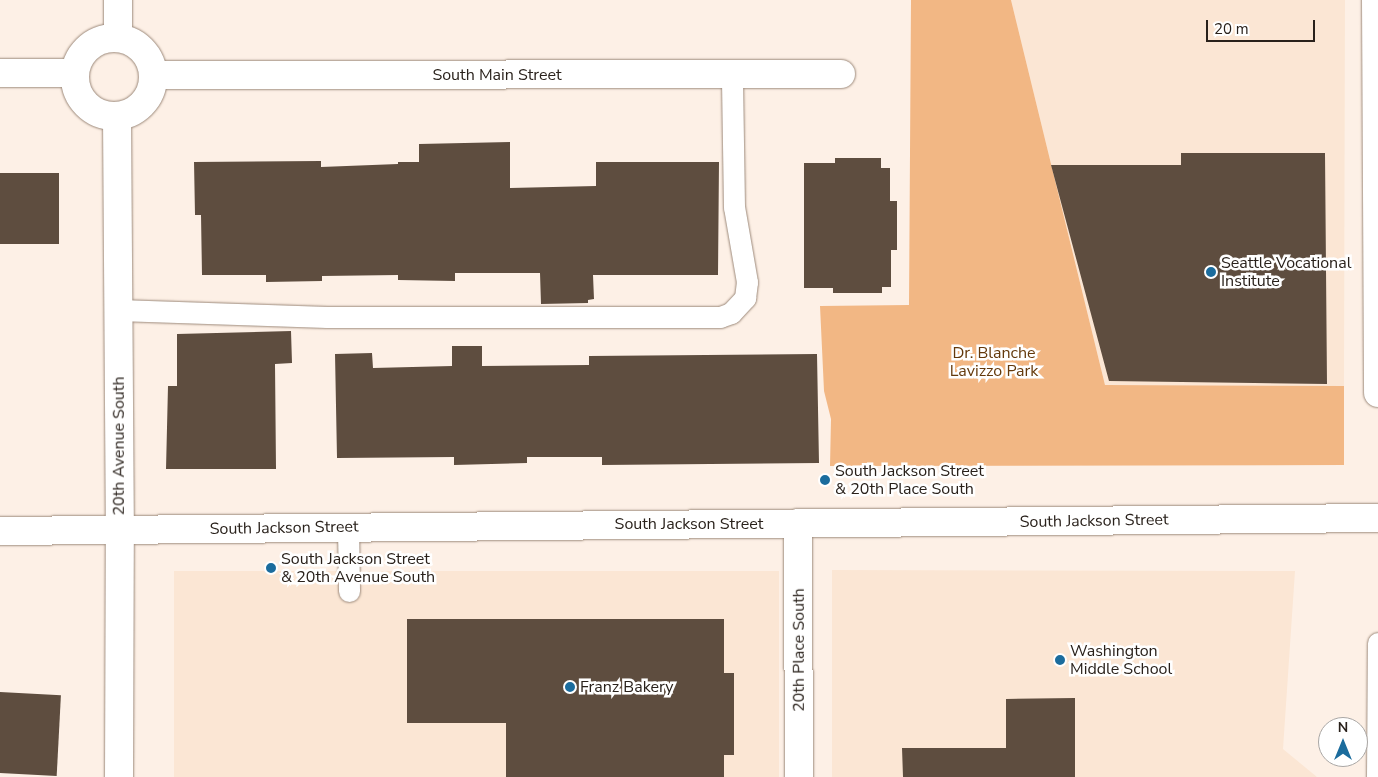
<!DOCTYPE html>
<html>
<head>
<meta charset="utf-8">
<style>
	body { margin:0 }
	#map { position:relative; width:1378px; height:777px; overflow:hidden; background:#fdf0e6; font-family:"Nunito Sans",sans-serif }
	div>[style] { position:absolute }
	.built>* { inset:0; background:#fbe6d4; transform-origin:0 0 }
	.green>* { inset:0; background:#f2b784 }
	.building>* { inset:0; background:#5e4d3f; transform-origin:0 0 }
	.roads { filter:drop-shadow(0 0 1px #9d8a7b) drop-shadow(0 0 1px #9d8a7b) }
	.service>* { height:21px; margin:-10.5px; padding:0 10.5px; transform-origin:10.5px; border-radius:10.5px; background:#fff }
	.minor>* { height:28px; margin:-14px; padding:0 14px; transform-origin:14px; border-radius:14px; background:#fff }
	.minor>.ring { margin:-14px; padding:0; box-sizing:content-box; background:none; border:28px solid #fff; border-radius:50% }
	.tertiary>* { height:28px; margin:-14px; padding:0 14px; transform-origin:14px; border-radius:14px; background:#fff }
	.secondary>* { height:28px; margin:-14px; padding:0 14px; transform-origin:14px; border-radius:14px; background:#fff }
	.dots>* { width:14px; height:14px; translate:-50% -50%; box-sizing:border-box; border:2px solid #fff; border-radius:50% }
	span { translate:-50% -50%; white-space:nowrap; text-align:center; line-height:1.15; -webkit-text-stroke:5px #fff; paint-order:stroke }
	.street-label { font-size:16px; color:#29211b }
	.poi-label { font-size:16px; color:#29211b }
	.left { translate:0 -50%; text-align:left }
	.park-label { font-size:16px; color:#64390b }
	.north { position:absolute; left:1318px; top:717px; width:50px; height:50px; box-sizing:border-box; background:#fff; border:1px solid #a9a6a4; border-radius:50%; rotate:0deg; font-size:14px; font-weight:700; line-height:20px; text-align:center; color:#29211b }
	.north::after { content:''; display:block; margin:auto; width:18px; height:22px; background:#1b6c9d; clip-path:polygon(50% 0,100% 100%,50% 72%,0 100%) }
	.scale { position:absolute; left:1206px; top:20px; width:109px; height:22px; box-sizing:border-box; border:2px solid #29211b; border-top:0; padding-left:6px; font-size:15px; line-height:18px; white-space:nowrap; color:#29211b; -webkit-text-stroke:4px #fff; paint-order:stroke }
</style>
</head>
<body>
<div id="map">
	<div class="built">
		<div style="clip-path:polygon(1011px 0,1345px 0,1344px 386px,1105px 385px)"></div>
		<div style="clip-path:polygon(832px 570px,1295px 571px,1283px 749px,1317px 777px,832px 777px)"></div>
		<div style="left:174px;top:571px;width:605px;height:206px"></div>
	</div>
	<div class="green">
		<div style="clip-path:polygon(911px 0,1011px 0,1105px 385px,1344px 386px,1344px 465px,830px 466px,831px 419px,824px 391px,820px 306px,909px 305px)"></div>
	</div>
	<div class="building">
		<div style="clip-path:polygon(510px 142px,510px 188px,596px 186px,596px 162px,719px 162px,718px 275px,593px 275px,594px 299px,588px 300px,588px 303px,541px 304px,540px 273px,455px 273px,455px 281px,398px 280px,398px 275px,322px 276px,322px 281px,266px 282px,266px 275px,202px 275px,201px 215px,195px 215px,194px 162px,321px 161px,321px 167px,398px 164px,398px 162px,419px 162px,419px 144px)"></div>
		<div style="clip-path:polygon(1181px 153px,1325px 153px,1327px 384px,1109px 381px,1051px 165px,1181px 165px)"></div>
		<div style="clip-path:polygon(835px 158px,881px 158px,881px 168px,890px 168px,890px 201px,897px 201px,897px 250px,891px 250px,891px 287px,882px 287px,882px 293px,833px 293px,833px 288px,804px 288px,804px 163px,835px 163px)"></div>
		<div style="left:0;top:173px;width:59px;height:71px"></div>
		<div style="clip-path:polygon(291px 331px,292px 363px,275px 364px,276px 469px,166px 469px,168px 386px,177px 386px,177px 334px)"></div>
		<div style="clip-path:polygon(452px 346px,482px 346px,482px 366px,589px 365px,589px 356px,817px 354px,819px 463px,602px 465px,602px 457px,527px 457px,527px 463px,454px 465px,454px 457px,337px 458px,335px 354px,372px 353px,373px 368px,452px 366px)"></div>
		<div style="clip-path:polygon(407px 619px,724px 619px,724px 673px,734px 673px,734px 755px,724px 755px,724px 777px,506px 777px,506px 723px,407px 723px)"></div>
		<div style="left:0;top:692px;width:61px;height:81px;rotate:3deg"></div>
		<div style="clip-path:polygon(1075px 698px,1075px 777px,903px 777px,902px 748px,1006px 748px,1006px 699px)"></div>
	</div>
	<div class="roads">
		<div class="service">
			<div style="left:118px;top:310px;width:209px;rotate:1.9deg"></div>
			<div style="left:327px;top:317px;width:393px"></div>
			<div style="left:720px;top:317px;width:12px;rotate:-20deg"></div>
			<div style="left:731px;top:313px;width:21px;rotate:-47deg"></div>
			<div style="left:745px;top:298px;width:16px;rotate:-83deg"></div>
			<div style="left:747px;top:282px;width:76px;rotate:-99.8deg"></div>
			<div style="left:734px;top:207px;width:133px;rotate:-90.9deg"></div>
			<div style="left:348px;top:526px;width:65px;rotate:89.1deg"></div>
			<div style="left:1377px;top:777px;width:134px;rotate:-89.6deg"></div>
		</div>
		<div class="minor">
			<div style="left:1376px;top:0;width:393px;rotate:89.7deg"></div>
			<div class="ring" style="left:75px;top:38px;width:50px;height:50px"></div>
			<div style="left:118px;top:38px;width:38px;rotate:-90deg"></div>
			<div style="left:0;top:73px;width:75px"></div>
			<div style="left:153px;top:75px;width:688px;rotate:-0.08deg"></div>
			<div style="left:117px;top:116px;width:414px;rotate:89.6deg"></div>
			<div style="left:798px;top:523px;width:254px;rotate:89.8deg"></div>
		</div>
		<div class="tertiary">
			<div style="left:119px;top:777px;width:247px;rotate:-89.8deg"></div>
		</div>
		<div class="secondary">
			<div style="left:0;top:531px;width:1378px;rotate:-0.54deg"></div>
		</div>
	</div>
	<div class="dots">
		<div style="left:1211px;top:272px;background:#1b6c9d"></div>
		<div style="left:825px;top:480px;background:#1b6c9d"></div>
		<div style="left:271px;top:568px;background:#1b6c9d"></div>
		<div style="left:1060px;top:660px;background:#1b6c9d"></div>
		<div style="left:570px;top:687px;background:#1b6c9d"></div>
	</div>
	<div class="street-label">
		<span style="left:497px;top:75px">South Main Street</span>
		<span style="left:119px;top:446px;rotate:-90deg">20th Avenue South</span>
		<span style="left:1094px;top:521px;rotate:-1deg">South Jackson Street</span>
		<span style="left:689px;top:524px">South Jackson Street</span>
		<span style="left:284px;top:528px;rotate:-1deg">South Jackson Street</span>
		<span style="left:799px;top:650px;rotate:-90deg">20th Place South</span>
	</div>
	<div class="poi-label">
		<span class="left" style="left:1221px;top:272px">Seattle Vocational<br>Institute</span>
		<span class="left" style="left:835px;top:480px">South Jackson Street<br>&amp; 20th Place South</span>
		<span class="left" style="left:281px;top:568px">South Jackson Street<br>&amp; 20th Avenue South</span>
		<span class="left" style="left:1070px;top:660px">Washington<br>Middle School</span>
		<span class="left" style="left:580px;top:687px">Franz Bakery</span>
	</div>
	<div class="park-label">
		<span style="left:994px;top:362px">Dr. Blanche<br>Lavizzo Park</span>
	</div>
	<div class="north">N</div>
	<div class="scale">20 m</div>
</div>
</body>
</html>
